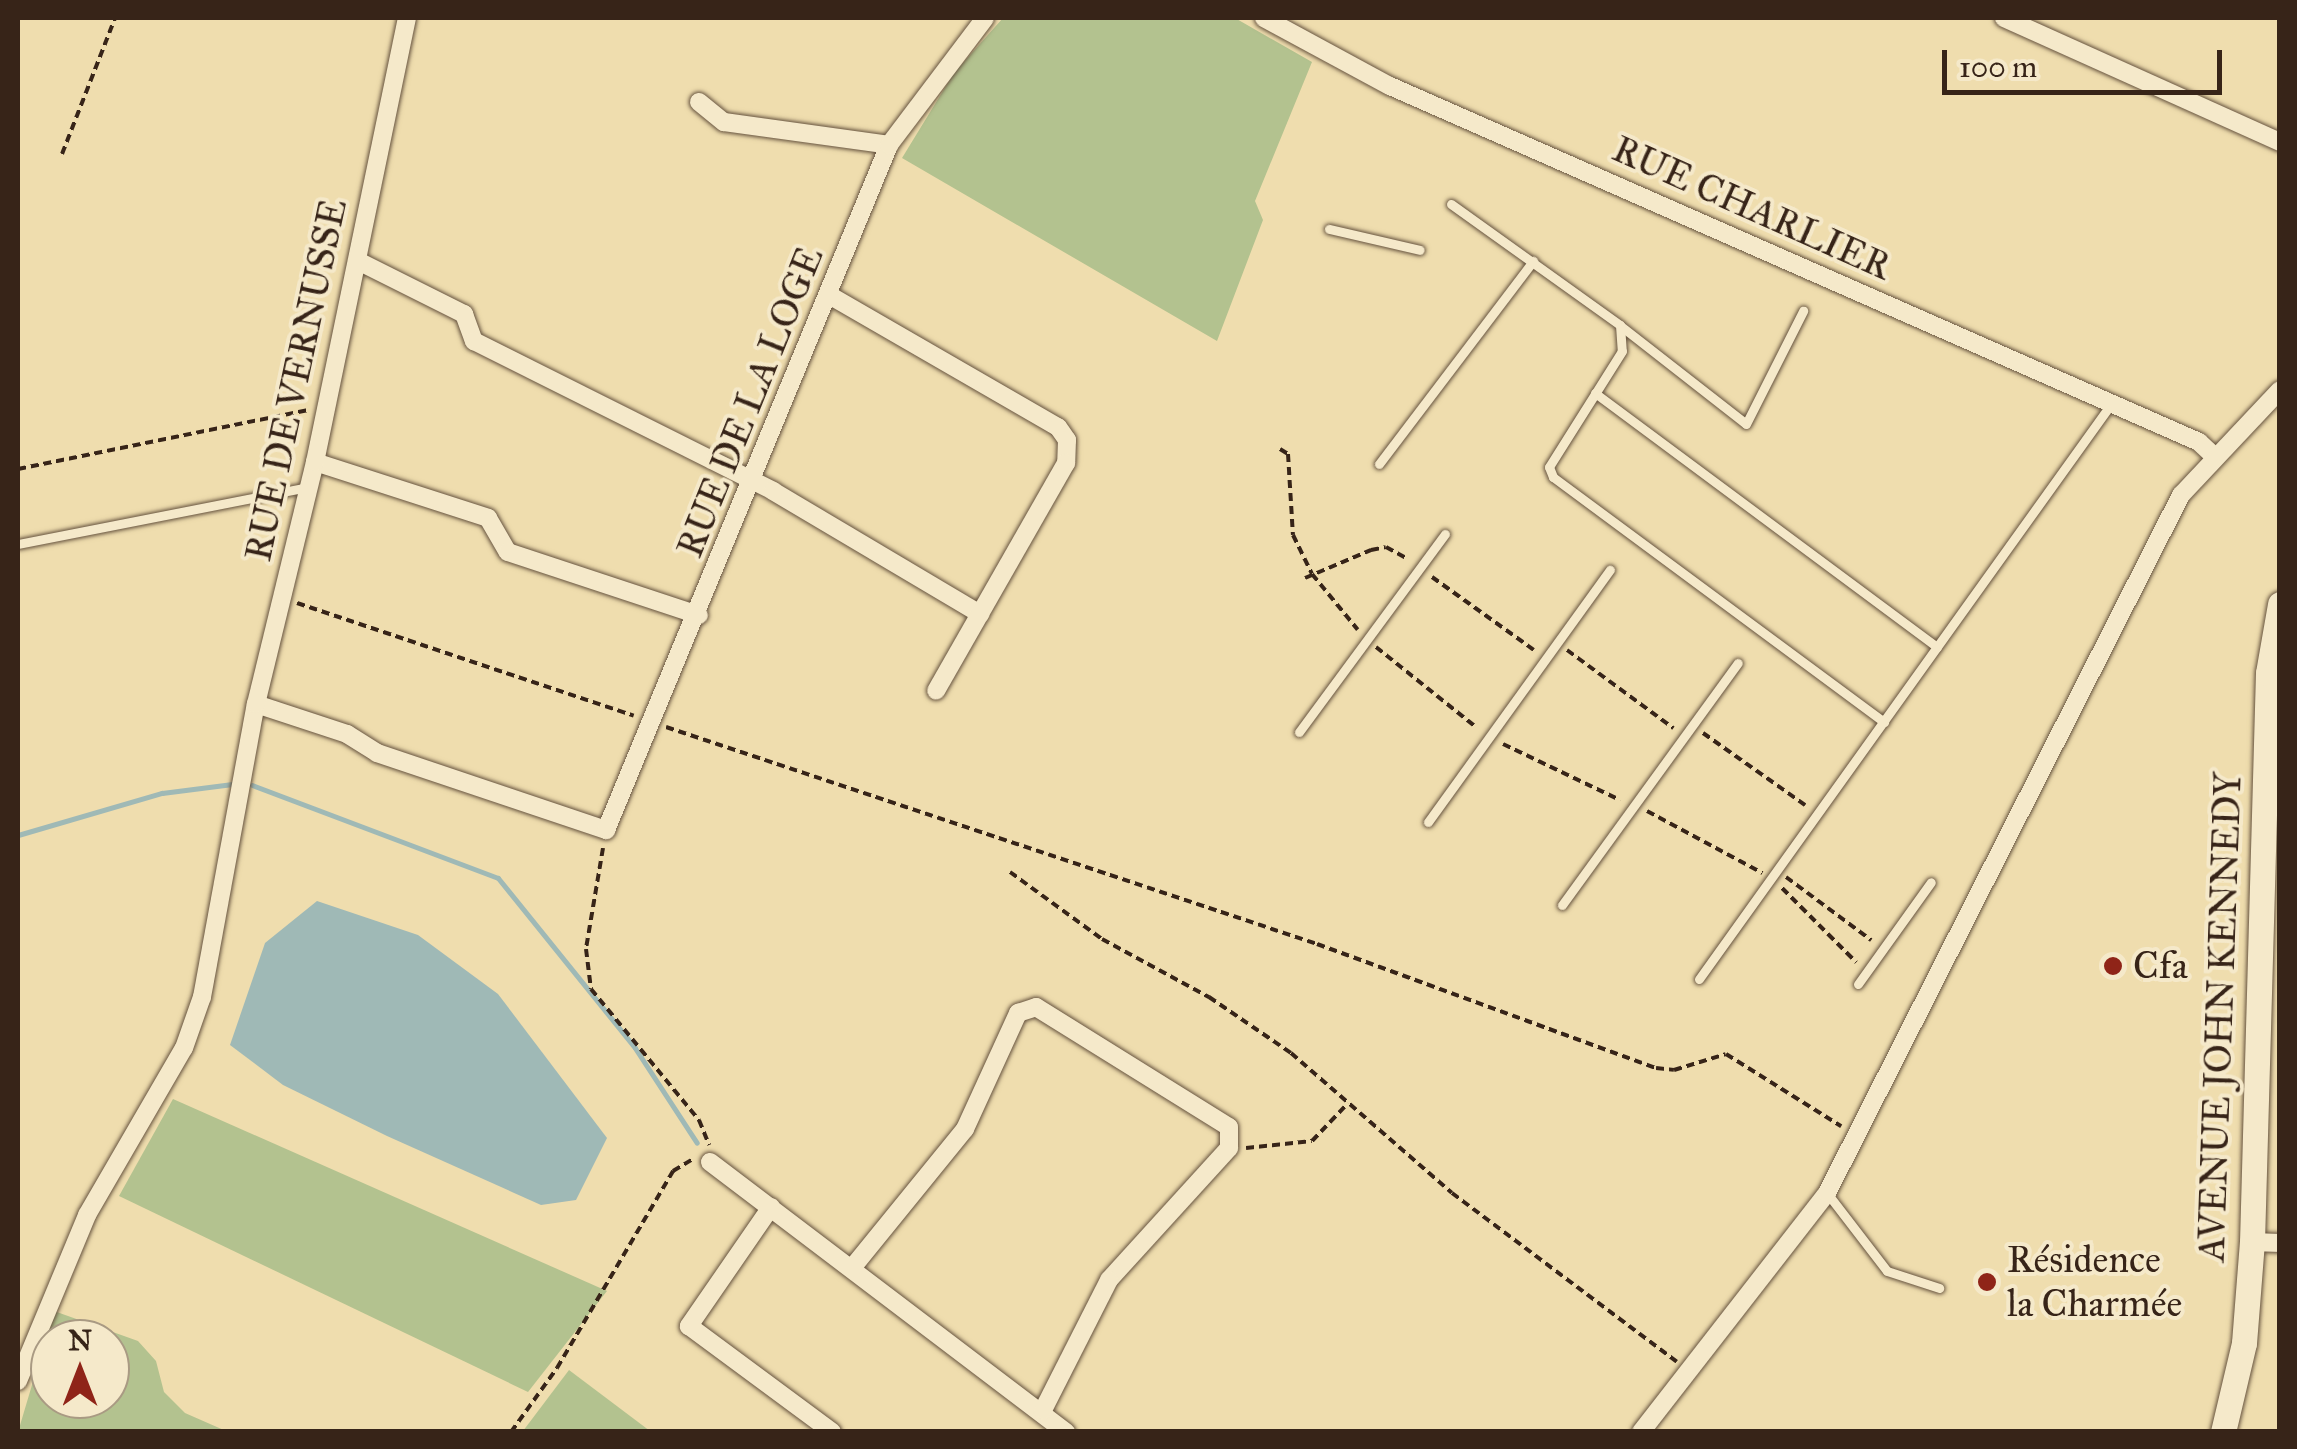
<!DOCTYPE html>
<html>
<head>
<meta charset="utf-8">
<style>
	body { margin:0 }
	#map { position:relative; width:2297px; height:1449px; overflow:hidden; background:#efddae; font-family:"IM FELL Great Primer",serif }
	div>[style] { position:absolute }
	.green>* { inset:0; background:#b3c28f }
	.water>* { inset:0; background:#9fb9b6 }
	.stream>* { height:5px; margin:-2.5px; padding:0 2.5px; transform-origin:2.5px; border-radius:2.5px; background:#9fb9b6 }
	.path>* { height:4px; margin-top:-2px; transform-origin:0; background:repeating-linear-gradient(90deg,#372418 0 8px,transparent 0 13px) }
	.roads { filter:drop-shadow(0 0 2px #65523e) drop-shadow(0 0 2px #65523e) }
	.service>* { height:9px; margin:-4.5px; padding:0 4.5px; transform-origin:4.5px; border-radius:4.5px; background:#f5e9ca }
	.minor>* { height:18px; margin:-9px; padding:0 9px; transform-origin:9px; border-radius:9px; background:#f5e9ca }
	.secondary>* { height:25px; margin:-12.5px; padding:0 12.5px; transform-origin:12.5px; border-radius:12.5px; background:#f5e9ca }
	.dots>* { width:28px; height:28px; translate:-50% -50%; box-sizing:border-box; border:5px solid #f5e9ca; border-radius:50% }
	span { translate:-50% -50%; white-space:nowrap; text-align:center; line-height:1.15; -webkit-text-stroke:8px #f5e9ca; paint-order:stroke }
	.street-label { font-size:38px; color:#372418 }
	.poi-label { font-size:38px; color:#372418 }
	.left { translate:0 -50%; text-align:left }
	.frame { position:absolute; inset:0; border:20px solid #372418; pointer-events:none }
	.north { position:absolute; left:30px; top:1319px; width:100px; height:100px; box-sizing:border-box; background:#f5e9ca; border:2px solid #a99a83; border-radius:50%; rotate:0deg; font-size:28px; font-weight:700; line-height:40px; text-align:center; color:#372418 }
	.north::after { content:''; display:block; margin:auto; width:35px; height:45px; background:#8f2418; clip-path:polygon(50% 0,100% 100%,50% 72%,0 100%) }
	.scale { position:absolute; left:1942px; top:50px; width:280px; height:45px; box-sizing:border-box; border:5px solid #372418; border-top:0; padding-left:12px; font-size:30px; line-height:35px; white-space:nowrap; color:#372418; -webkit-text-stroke:8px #f5e9ca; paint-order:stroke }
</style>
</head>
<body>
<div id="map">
	<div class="green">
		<div style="clip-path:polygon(1003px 18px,1235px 18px,1312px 62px,1255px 201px,1263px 220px,1217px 341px,902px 158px,954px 73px)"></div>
		<div style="clip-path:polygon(173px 1099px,607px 1291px,528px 1392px,119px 1196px)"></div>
		<div style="clip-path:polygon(evenodd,54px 1311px,138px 1341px,156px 1361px,164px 1392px,185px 1413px,226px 1431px,18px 1432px,54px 1311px,50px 1339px,110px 1339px,110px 1399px,50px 1399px,50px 1339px)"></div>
		<div style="clip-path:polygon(569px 1370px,650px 1431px,523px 1431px)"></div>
	</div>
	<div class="water">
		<div style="clip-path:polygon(317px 901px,418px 935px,498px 994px,607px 1138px,576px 1200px,541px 1205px,387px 1136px,283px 1085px,230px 1045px,265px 943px)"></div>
	</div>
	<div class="stream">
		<div style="left:252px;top:785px;width:263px;rotate:20.7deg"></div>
		<div style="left:498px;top:878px;width:218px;rotate:51.1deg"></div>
		<div style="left:635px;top:1048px;width:113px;rotate:56.9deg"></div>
		<div style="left:18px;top:835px;width:150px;rotate:-16.3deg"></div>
		<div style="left:162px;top:793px;width:71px;rotate:-7.3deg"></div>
	</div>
	<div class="path">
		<div style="left:62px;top:154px;width:146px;rotate:-68.7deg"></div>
		<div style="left:1280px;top:449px;width:9px;rotate:32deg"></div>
		<div style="left:1288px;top:454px;width:81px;rotate:86.5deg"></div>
		<div style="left:1293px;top:535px;width:43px;rotate:64deg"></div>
		<div style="left:1312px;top:574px;width:72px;rotate:50.6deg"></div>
		<div style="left:18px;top:469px;width:295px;rotate:-11.5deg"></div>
		<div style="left:1432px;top:577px;width:125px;rotate:35.6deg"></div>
		<div style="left:1305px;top:578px;width:72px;rotate:-23deg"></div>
		<div style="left:1371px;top:550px;width:15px;rotate:-11deg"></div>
		<div style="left:1386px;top:547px;width:25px;rotate:29deg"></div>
		<div style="left:297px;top:603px;width:355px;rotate:18.5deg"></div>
		<div style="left:1376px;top:647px;width:129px;rotate:38.7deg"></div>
		<div style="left:1567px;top:650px;width:132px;rotate:36.3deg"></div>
		<div style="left:666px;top:727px;width:686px;rotate:18.43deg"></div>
		<div style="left:1317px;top:944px;width:361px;rotate:20.1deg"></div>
		<div style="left:1656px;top:1068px;width:18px;rotate:6deg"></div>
		<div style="left:1674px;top:1070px;width:54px;rotate:-17.1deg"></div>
		<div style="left:1726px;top:1054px;width:136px;rotate:32.1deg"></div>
		<div style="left:1703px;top:733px;width:125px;rotate:35.2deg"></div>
		<div style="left:1503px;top:744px;width:130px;rotate:25.6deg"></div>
		<div style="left:1647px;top:811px;width:131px;rotate:28.3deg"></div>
		<div style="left:603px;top:848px;width:102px;rotate:99.6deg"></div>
		<div style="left:586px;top:949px;width:40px;rotate:82.9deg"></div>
		<div style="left:591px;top:989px;width:170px;rotate:50.5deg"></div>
		<div style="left:699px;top:1120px;width:27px;rotate:68deg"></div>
		<div style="left:1010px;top:872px;width:114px;rotate:36.1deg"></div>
		<div style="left:1102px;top:939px;width:122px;rotate:28.5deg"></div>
		<div style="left:1209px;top:997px;width:99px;rotate:34.3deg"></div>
		<div style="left:1291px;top:1053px;width:213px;rotate:41deg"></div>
		<div style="left:1452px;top:1193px;width:281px;rotate:36.9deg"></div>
		<div style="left:1786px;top:877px;width:106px;rotate:36.5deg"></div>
		<div style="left:1782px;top:888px;width:105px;rotate:45deg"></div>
		<div style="left:1246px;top:1148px;width:66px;rotate:-6.1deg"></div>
		<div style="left:1312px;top:1141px;width:52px;rotate:-46.5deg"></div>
		<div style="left:511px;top:1432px;width:79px;rotate:-54.3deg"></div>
		<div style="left:557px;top:1368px;width:229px;rotate:-59.5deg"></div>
		<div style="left:673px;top:1171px;width:23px;rotate:-31deg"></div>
	</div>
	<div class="roads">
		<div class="service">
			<div style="left:1451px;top:204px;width:208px;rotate:35.6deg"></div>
			<div style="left:1620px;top:325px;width:26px;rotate:86deg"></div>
			<div style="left:1622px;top:351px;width:137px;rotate:122.2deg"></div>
			<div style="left:1549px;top:467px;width:11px;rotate:68deg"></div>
			<div style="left:1553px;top:477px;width:412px;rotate:36.5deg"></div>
			<div style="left:1329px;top:229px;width:93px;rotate:13deg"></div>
			<div style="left:1622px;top:327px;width:157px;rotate:38deg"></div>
			<div style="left:1746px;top:424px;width:127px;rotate:-63.2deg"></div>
			<div style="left:1595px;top:393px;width:426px;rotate:36.6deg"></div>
			<div style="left:1379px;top:464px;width:255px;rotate:-52.8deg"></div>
			<div style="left:18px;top:544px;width:297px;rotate:-11.1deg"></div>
			<div style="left:1299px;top:732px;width:246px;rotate:-53.6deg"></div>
			<div style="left:1428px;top:822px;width:311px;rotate:-54.2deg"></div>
			<div style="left:1562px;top:905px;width:299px;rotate:-54deg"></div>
			<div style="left:1699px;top:979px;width:707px;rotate:-54.38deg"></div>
			<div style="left:1858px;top:984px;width:125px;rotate:-54.4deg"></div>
			<div style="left:1827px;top:1193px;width:98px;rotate:52.4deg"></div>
			<div style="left:1887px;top:1271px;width:55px;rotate:18.1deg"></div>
		</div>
		<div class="minor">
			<div style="left:1264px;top:18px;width:143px;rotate:28.4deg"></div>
			<div style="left:1390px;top:86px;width:884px;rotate:23.75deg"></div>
			<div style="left:2199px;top:442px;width:19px;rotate:43deg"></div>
			<div style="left:2004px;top:18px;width:303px;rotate:24.2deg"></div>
			<div style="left:699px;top:102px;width:32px;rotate:39deg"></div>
			<div style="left:724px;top:122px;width:167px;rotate:7.9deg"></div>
			<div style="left:358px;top:261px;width:119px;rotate:26.6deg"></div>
			<div style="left:464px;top:314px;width:29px;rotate:70deg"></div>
			<div style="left:474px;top:341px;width:335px;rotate:26.6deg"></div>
			<div style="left:773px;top:491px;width:241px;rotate:30.7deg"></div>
			<div style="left:829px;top:295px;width:264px;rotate:30deg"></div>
			<div style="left:1058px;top:427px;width:16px;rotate:55deg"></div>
			<div style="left:1067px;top:440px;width:23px;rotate:92deg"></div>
			<div style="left:1066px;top:463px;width:262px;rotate:119.7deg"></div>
			<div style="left:315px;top:462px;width:182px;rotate:17.9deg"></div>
			<div style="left:488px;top:518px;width:39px;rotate:60deg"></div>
			<div style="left:508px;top:552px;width:201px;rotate:18.3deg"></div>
			<div style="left:256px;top:704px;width:96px;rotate:18.2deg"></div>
			<div style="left:347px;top:734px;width:36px;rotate:32deg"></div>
			<div style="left:377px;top:753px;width:242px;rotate:18.6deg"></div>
			<div style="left:606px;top:830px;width:741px;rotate:-67.55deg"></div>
			<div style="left:889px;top:145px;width:159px;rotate:-52.9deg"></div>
			<div style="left:710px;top:1162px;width:447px;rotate:37.2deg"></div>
			<div style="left:771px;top:1207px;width:145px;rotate:124.6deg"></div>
			<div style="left:689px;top:1326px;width:178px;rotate:36.5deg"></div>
			<div style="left:2252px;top:1242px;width:28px;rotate:2deg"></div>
			<div style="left:852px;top:1268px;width:179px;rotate:-50.9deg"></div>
			<div style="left:965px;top:1129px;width:128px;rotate:-65.4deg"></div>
			<div style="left:1018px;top:1013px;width:19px;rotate:-18deg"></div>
			<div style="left:1036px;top:1007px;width:227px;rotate:31.9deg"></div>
			<div style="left:1229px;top:1127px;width:21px;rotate:90deg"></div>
			<div style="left:1229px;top:1148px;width:178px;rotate:132.3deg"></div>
			<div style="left:1109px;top:1280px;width:146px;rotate:116.9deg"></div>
			<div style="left:18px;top:1381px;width:180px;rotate:-67.4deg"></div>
			<div style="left:87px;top:1215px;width:193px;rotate:-59.9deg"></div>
			<div style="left:184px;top:1048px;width:54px;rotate:-70.6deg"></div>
			<div style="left:202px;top:997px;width:298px;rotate:-79.6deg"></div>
			<div style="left:256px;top:704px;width:249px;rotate:-76.3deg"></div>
			<div style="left:315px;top:462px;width:453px;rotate:-78.3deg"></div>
			<div style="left:1641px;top:1432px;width:303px;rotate:-52.1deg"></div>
			<div style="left:1827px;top:1193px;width:783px;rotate:-63.11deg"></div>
			<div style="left:2181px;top:495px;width:144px;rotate:-46.7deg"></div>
		</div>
		<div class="secondary">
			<div style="left:2223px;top:1432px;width:91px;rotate:-76.7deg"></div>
			<div style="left:2244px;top:1343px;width:101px;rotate:-85.5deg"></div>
			<div style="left:2252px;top:1242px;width:569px;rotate:-88.39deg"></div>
			<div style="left:2268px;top:673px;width:70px;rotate:-80.1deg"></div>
		</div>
	</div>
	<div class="dots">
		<div style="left:2113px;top:966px;background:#8f2418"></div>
		<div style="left:1987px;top:1282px;background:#8f2418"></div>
	</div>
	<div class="street-label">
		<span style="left:1752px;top:208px;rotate:24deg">RUE CHARLIER</span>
		<span style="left:296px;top:380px;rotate:-78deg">RUE DE VERNUSSE</span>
		<span style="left:750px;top:402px;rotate:-68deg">RUE DE LA LOGE</span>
		<span style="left:2220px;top:1017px;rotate:-88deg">AVENUE JOHN KENNEDY</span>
	</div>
	<div class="poi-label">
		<span class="left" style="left:2133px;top:966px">Cfa</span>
		<span class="left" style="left:2007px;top:1282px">Résidence<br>la Charmée</span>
	</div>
	<div class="frame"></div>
	<div class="north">N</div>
	<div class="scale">100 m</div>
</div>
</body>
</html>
